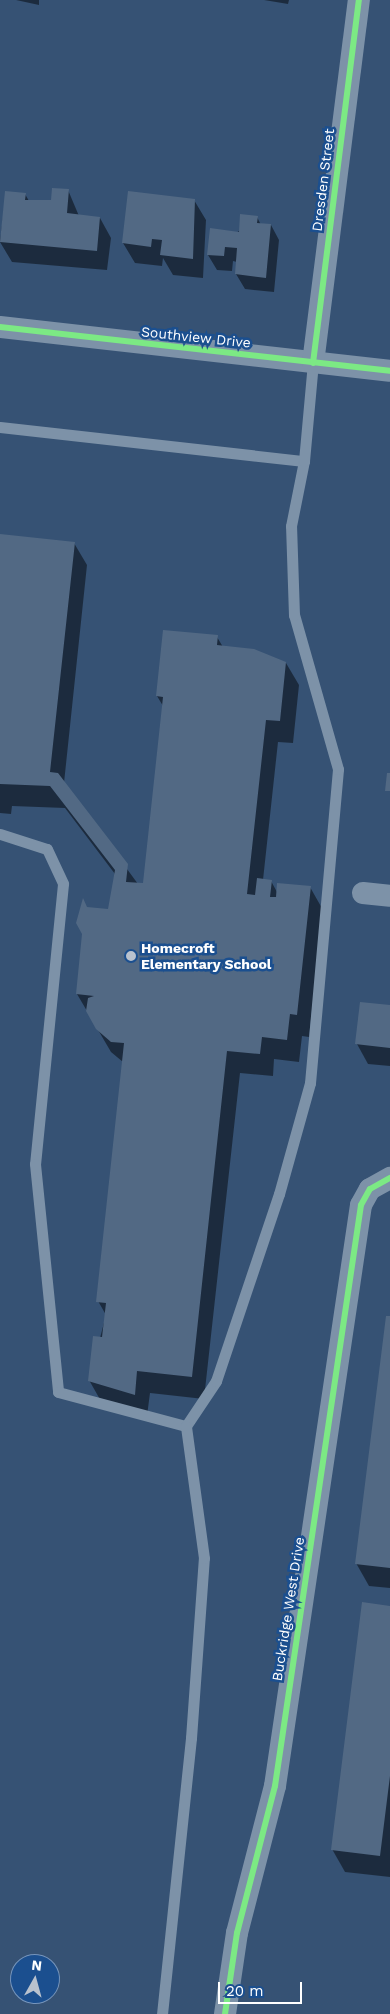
<!DOCTYPE html>
<html>
<head>
<meta charset="utf-8">
<style>
	body { margin:0 }
	#map { position:relative; width:390px; height:2014px; overflow:hidden; background:#365274; font-family:"Work Sans",sans-serif }
	div>[style] { position:absolute }
	.shadow>* { inset:0; background:#0007 }
	.building>* { inset:0; background:#526984 }
	.lane>* { height:11px; margin:-5.5px; padding:0 5.5px; transform-origin:5.5px; border-radius:5.5px; background:#7d92a8 }
	.street>* { height:22px; margin:-11px; padding:0 11px; transform-origin:11px; border-radius:11px; background:#7d92a8 }
	.cycleway>* { height:6px; margin:-3px; padding:0 3px; transform-origin:3px; border-radius:3px; background:#7ce984 }
	.dots>* { width:14px; height:14px; translate:-50% -50%; box-sizing:border-box; border:2px solid #1b4f8f; border-radius:50% }
	span { translate:-50% -50%; white-space:nowrap; text-align:center; line-height:1.15; -webkit-text-stroke:5px #1b4f8f; paint-order:stroke }
	.street-label { font-size:14px; color:#fff }
	.poi-label { font-size:14px; color:#fff; font-weight:700 }
	.left { translate:0 -50%; text-align:left }
	.north { position:absolute; left:10px; top:1954px; width:50px; height:50px; box-sizing:border-box; background:#1b4f8f; border:1px solid #7695bc; border-radius:50%; rotate:7deg; font-size:14px; font-weight:700; line-height:20px; text-align:center; color:#fff }
	.north::after { content:''; display:block; margin:auto; width:18px; height:22px; background:#b9c2ce; clip-path:polygon(50% 0,100% 100%,50% 72%,0 100%) }
	.scale { position:absolute; left:218px; top:1982px; width:84px; height:22px; box-sizing:border-box; border:2px solid #fff; border-top:0; padding-left:6px; font-size:15px; line-height:18px; white-space:nowrap; color:#fff; -webkit-text-stroke:4px #1b4f8f; paint-order:stroke }
</style>
</head>
<body>
<div id="map">
	<div class="shadow">
		<div style="clip-path:polygon(16px 0,39px 0,39px 5px)"></div>
		<div style="clip-path:polygon(264px 0,289px 0,288px 4px)"></div>
		<div style="clip-path:polygon(68px 190px,79px 216px,100px 218px,111px 238px,107px 270px,12px 262px,0 242px,6px 192px,25px 194px,29px 201px,52px 201px)"></div>
		<div style="clip-path:polygon(129px 193px,194px 200px,206px 220px,203px 278px,173px 275px,163px 258px,162px 266px,135px 263px,123px 243px)"></div>
		<div style="clip-path:polygon(257px 217px,261px 225px,271px 225px,279px 240px,274px 292px,245px 289px,236px 274px,237px 262px,233px 261px,232px 271px,217px 270px,208px 255px)"></div>
		<div style="clip-path:polygon(0 535px,74px 543px,87px 565px,64px 783px,138px 884px,144px 885px,163px 706px,157px 696px,217px 637px,223px 647px,286px 663px,299px 685px,293px 743px,278px 742px,263px 880px,271px 881px,277px 892px,310px 887px,323px 910px,309px 1037px,302px 1036px,299px 1062px,274px 1059px,273px 1076px,240px 1073px,204px 1399px,150px 1393px,147px 1416px,102px 1403px,89px 1380px,106px 1315px,98px 1301px,123px 1062px,111px 1052px,77px 994px,87px 909px,109px 911px,115px 874px,65px 808px,12px 806px,11px 814px,0 813px)"></div>
		<div style="clip-path:polygon(390px 1006px,390px 1066px,368px 1064px,357px 1044px)"></div>
		<div style="clip-path:polygon(390px 1318px,390px 1588px,369px 1586px,356px 1563px)"></div>
		<div style="clip-path:polygon(390px 1607px,390px 1877px,345px 1872px,332px 1849px)"></div>
	</div>
	<div class="building">
		<div style="clip-path:polygon(52px 188px,69px 189px,67px 213px,100px 217px,97px 251px,0 242px,5px 191px,26px 193px,25px 200px,51px 200px)"></div>
		<div style="clip-path:polygon(128px 191px,195px 199px,193px 259px,160px 255px,162px 240px,152px 239px,151px 247px,122px 243px)"></div>
		<div style="clip-path:polygon(240px 214px,258px 216px,257px 223px,271px 224px,266px 278px,235px 274px,237px 248px,225px 247px,224px 256px,207px 255px,210px 228px,239px 232px)"></div>
		<div style="clip-path:polygon(0 534px,75px 542px,50px 772px,58px 773px,128px 864px,126px 882px,143px 883px,163px 697px,156px 696px,163px 630px,218px 635px,217px 645px,254px 649px,286px 662px,280px 721px,266px 720px,247px 894px,255px 895px,257px 878px,272px 880px,270px 897px,276px 897px,277px 883px,311px 886px,297px 1015px,290px 1014px,287px 1040px,262px 1037px,260px 1054px,227px 1051px,192px 1377px,137px 1371px,135px 1395px,88px 1381px,93px 1336px,102px 1337px,106px 1303px,96px 1302px,124px 1043px,111px 1042px,96px 1029px,86px 1011px,88px 998px,94px 996px,76px 994px,82px 934px,76px 923px,83px 898px,87px 907px,108px 909px,115px 870px,50px 786px,0 784px)"></div>
		<div style="clip-path:polygon(387px 773px,390px 773px,390px 791px,385px 791px)"></div>
		<div style="clip-path:polygon(360px 1002px,390px 1005px,390px 1048px,355px 1044px)"></div>
		<div style="clip-path:polygon(386px 1316px,390px 1316px,390px 1568px,355px 1564px)"></div>
		<div style="clip-path:polygon(362px 1602px,390px 1606px,390px 1776px,380px 1856px,331px 1850px)"></div>
	</div>
	<div class="lane">
		<div style="left:0;top:427px;width:306px;rotate:6.4deg"></div>
		<div style="left:0;top:834px;width:49px;rotate:17.7deg"></div>
		<div style="left:47px;top:849px;width:38px;rotate:65deg"></div>
		<div style="left:63px;top:884px;width:281px;rotate:95.7deg"></div>
		<div style="left:35px;top:1164px;width:229px;rotate:84.2deg"></div>
		<div style="left:58px;top:1392px;width:132px;rotate:14.9deg"></div>
		<div style="left:186px;top:1426px;width:54px;rotate:-56.3deg"></div>
		<div style="left:216px;top:1381px;width:197px;rotate:-71.4deg"></div>
		<div style="left:279px;top:1194px;width:115px;rotate:-74.4deg"></div>
		<div style="left:310px;top:1083px;width:315px;rotate:-84.9deg"></div>
		<div style="left:338px;top:769px;width:160px;rotate:-105.9deg"></div>
		<div style="left:294px;top:615px;width:89px;rotate:-91.9deg"></div>
		<div style="left:291px;top:526px;width:66px;rotate:-78.7deg"></div>
		<div style="left:304px;top:461px;width:98px;rotate:-84.8deg"></div>
		<div style="left:162px;top:2014px;width:278px;rotate:-84deg"></div>
		<div style="left:191px;top:1738px;width:180px;rotate:-85.9deg"></div>
		<div style="left:204px;top:1558px;width:133px;rotate:-97.8deg"></div>
	</div>
	<div class="street">
		<div style="left:0;top:327px;width:392px;rotate:6.4deg"></div>
		<div style="left:313px;top:363px;width:366px;rotate:-82.8deg"></div>
		<div style="left:363px;top:893px;width:27px;rotate:6deg"></div>
		<div style="left:225px;top:2014px;width:82px;rotate:-81.6deg"></div>
		<div style="left:237px;top:1933px;width:152px;rotate:-75.5deg"></div>
		<div style="left:275px;top:1786px;width:587px;rotate:-81.58deg"></div>
		<div style="left:361px;top:1205px;width:18px;rotate:-61deg"></div>
		<div style="left:370px;top:1189px;width:23px;rotate:-29deg"></div>
	</div>
	<div class="cycleway">
		<div style="left:0;top:327px;width:392px;rotate:6.4deg"></div>
		<div style="left:313px;top:363px;width:366px;rotate:-82.8deg"></div>
		<div style="left:225px;top:2014px;width:82px;rotate:-81.6deg"></div>
		<div style="left:237px;top:1933px;width:152px;rotate:-75.5deg"></div>
		<div style="left:275px;top:1786px;width:587px;rotate:-81.58deg"></div>
		<div style="left:361px;top:1205px;width:18px;rotate:-61deg"></div>
		<div style="left:370px;top:1189px;width:23px;rotate:-29deg"></div>
	</div>
	<div class="dots">
		<div style="left:131px;top:956px;background:#b9c2ce"></div>
	</div>
	<div class="street-label">
		<span style="left:323px;top:180px;rotate:-83deg">Dresden Street</span>
		<span style="left:196px;top:337px;rotate:6deg">Southview Drive</span>
		<span style="left:288px;top:1609px;rotate:-81deg">Buckridge West Drive</span>
	</div>
	<div class="poi-label">
		<span class="left" style="left:141px;top:956px">Homecroft<br>Elementary School</span>
	</div>
	<div class="north">N</div>
	<div class="scale">20 m</div>
</div>
</body>
</html>
